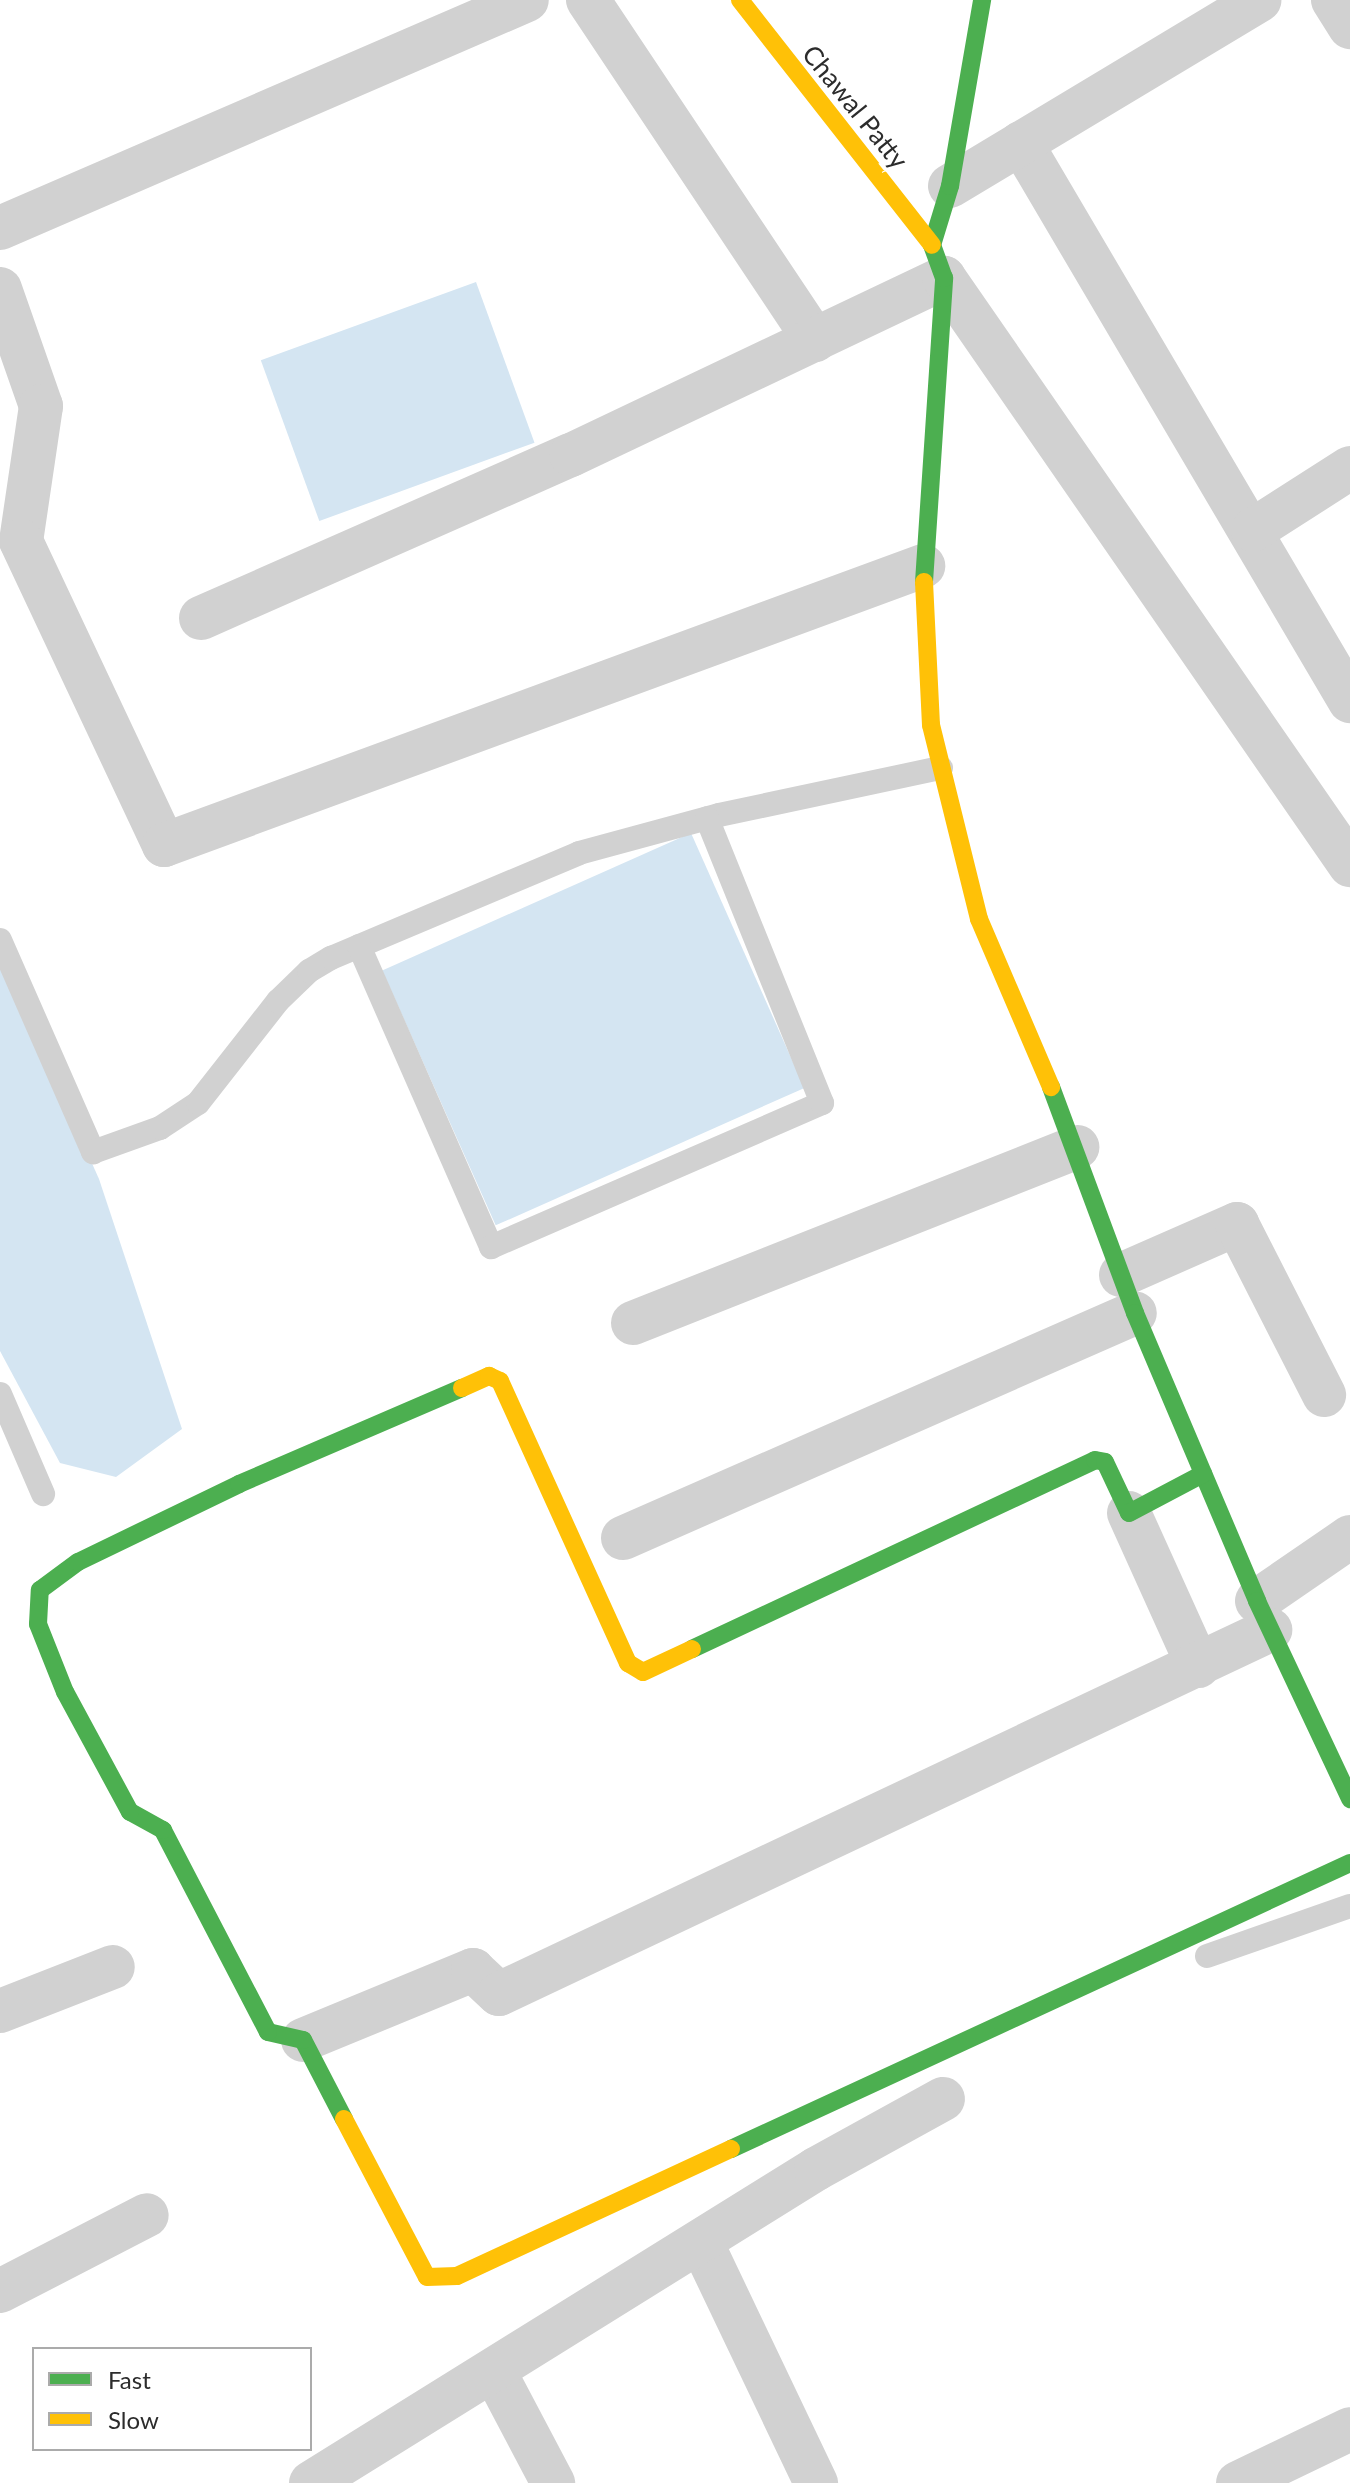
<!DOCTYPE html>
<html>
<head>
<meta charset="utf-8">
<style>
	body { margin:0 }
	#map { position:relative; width:1350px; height:2483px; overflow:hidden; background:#fff; font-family:Lato,sans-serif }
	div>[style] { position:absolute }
	.water>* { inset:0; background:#d4e5f2; transform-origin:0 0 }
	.lane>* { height:24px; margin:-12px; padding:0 12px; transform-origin:12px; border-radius:12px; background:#d1d1d1 }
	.street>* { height:44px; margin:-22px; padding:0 22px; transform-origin:22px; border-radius:22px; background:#d1d1d1 }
	.fast>* { height:18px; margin:-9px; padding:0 9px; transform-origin:9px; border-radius:9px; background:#4caf50 }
	.slow>* { height:18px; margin:-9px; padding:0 9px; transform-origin:9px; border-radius:9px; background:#ffc107 }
	span { translate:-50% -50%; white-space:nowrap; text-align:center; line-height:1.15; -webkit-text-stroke:8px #fff; paint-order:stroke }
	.street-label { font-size:26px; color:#2c2c2c }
	.legend { position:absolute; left:32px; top:2347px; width:280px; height:104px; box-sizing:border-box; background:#fff; border:2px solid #ababab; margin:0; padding:10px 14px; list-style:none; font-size:24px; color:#2c2c2c }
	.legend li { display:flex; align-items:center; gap:16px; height:40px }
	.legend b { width:40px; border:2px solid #ababab }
</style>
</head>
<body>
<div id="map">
	<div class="water">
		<div style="left:476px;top:282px;width:171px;height:229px;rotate:70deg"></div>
		<div style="left:691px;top:833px;width:279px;height:338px;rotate:66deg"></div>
		<div style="clip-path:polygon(0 958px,99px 1179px,182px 1429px,116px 1477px,60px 1463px,0 1351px)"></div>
	</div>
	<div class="lane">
		<div style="left:0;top:940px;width:232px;rotate:66.3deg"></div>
		<div style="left:93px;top:1152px;width:71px;rotate:-19.7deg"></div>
		<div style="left:160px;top:1128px;width:45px;rotate:-33.3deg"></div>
		<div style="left:198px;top:1103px;width:130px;rotate:-51.9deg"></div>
		<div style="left:278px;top:1001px;width:43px;rotate:-44.1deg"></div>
		<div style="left:309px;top:971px;width:26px;rotate:-31deg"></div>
		<div style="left:331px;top:958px;width:269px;rotate:-22.9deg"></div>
		<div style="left:579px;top:853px;width:145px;rotate:-15.2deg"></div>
		<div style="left:719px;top:815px;width:227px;rotate:-12deg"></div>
		<div style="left:359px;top:946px;width:329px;rotate:66.3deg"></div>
		<div style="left:491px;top:1247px;width:361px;rotate:-23.5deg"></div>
		<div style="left:822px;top:1103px;width:307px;rotate:-112deg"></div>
		<div style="left:0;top:1394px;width:109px;rotate:66.7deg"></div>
		<div style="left:1207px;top:1956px;width:151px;rotate:-19.3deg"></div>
	</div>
	<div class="street">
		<div style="left:588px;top:0;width:409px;rotate:56.3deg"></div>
		<div style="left:1333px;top:0;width:32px;rotate:58deg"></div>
		<div style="left:1021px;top:143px;width:648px;rotate:59.48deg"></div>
		<div style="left:950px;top:186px;width:361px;rotate:-31deg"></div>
		<div style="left:0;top:228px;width:574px;rotate:-23.4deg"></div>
		<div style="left:0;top:289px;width:124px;rotate:70.7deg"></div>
		<div style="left:41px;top:406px;width:136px;rotate:98.4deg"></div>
		<div style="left:21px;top:541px;width:336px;rotate:64.8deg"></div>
		<div style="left:164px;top:845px;width:809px;rotate:-20.18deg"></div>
		<div style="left:1253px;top:530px;width:115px;rotate:-32.6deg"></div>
		<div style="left:201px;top:618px;width:404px;rotate:-23.8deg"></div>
		<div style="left:571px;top:455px;width:413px;rotate:-25.4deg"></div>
		<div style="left:944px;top:278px;width:714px;rotate:55.33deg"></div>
		<div style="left:1121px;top:1275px;width:127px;rotate:-23.7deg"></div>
		<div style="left:1237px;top:1224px;width:192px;rotate:63deg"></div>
		<div style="left:633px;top:1323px;width:478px;rotate:-21.6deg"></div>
		<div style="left:1129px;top:1513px;width:168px;rotate:65.7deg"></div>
		<div style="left:623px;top:1538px;width:559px;rotate:-23.72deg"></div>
		<div style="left:1257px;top:1601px;width:113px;rotate:-34.5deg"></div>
		<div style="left:0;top:2011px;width:121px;rotate:-21.3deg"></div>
		<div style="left:303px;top:2040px;width:184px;rotate:-22.4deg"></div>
		<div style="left:473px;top:1970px;width:35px;rotate:43deg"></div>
		<div style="left:499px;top:1994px;width:853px;rotate:-25.27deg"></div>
		<div style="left:702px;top:2244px;width:265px;rotate:64.5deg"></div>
		<div style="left:0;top:2291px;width:165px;rotate:-27.3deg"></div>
		<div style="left:494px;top:2371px;width:127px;rotate:62.2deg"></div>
		<div style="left:311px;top:2483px;width:595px;rotate:-31.87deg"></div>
		<div style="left:816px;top:2169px;width:145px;rotate:-28.9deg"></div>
		<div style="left:1238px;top:2483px;width:124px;rotate:-25.7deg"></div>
	</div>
	<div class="fast">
		<div style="left:924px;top:582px;width:305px;rotate:-86.2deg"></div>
		<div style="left:944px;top:278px;width:35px;rotate:-110deg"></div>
		<div style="left:932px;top:245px;width:62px;rotate:-73deg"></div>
		<div style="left:950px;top:186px;width:189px;rotate:-80.2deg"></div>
		<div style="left:1051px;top:1087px;width:241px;rotate:69.6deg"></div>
		<div style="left:1135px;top:1313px;width:313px;rotate:67deg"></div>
		<div style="left:1257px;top:1601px;width:219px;rotate:64.8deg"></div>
		<div style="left:692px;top:1649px;width:445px;rotate:-25.1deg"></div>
		<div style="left:1095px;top:1460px;width:10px;rotate:11deg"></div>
		<div style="left:1105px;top:1462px;width:56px;rotate:64.8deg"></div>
		<div style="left:1129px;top:1513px;width:84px;rotate:-27.8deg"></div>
		<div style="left:344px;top:2119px;width:89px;rotate:-117.4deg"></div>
		<div style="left:303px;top:2040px;width:36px;rotate:-167deg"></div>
		<div style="left:268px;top:2032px;width:228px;rotate:-117.5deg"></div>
		<div style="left:163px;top:1830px;width:38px;rotate:-151deg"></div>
		<div style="left:130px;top:1812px;width:136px;rotate:-118.4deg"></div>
		<div style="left:65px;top:1692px;width:73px;rotate:-111.7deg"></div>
		<div style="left:38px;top:1624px;width:34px;rotate:-87deg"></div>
		<div style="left:40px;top:1590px;width:47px;rotate:-36.4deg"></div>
		<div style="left:78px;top:1562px;width:179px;rotate:-25.8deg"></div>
		<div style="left:239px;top:1484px;width:243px;rotate:-23.3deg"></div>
		<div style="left:731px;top:2149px;width:682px;rotate:-24.8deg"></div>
	</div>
	<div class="slow">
		<div style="left:740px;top:0;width:311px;rotate:51.9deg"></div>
		<div style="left:924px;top:582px;width:143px;rotate:87.2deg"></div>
		<div style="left:931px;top:725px;width:200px;rotate:76.1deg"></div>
		<div style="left:979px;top:919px;width:183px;rotate:66.8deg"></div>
		<div style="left:462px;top:1388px;width:30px;rotate:-24deg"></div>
		<div style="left:489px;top:1376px;width:12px;rotate:24deg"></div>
		<div style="left:500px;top:1381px;width:310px;rotate:65.6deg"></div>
		<div style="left:628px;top:1663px;width:17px;rotate:31deg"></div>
		<div style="left:643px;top:1672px;width:54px;rotate:-25.1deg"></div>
		<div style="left:344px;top:2119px;width:178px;rotate:62.3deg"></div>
		<div style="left:427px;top:2277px;width:30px;rotate:-2deg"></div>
		<div style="left:457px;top:2276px;width:302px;rotate:-24.9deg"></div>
	</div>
	<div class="street-label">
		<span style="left:855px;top:107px;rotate:51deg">Chawal Patty</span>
	</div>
	<ul class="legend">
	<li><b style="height:10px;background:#4caf50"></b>Fast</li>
	<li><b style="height:10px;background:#ffc107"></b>Slow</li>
	</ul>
</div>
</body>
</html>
